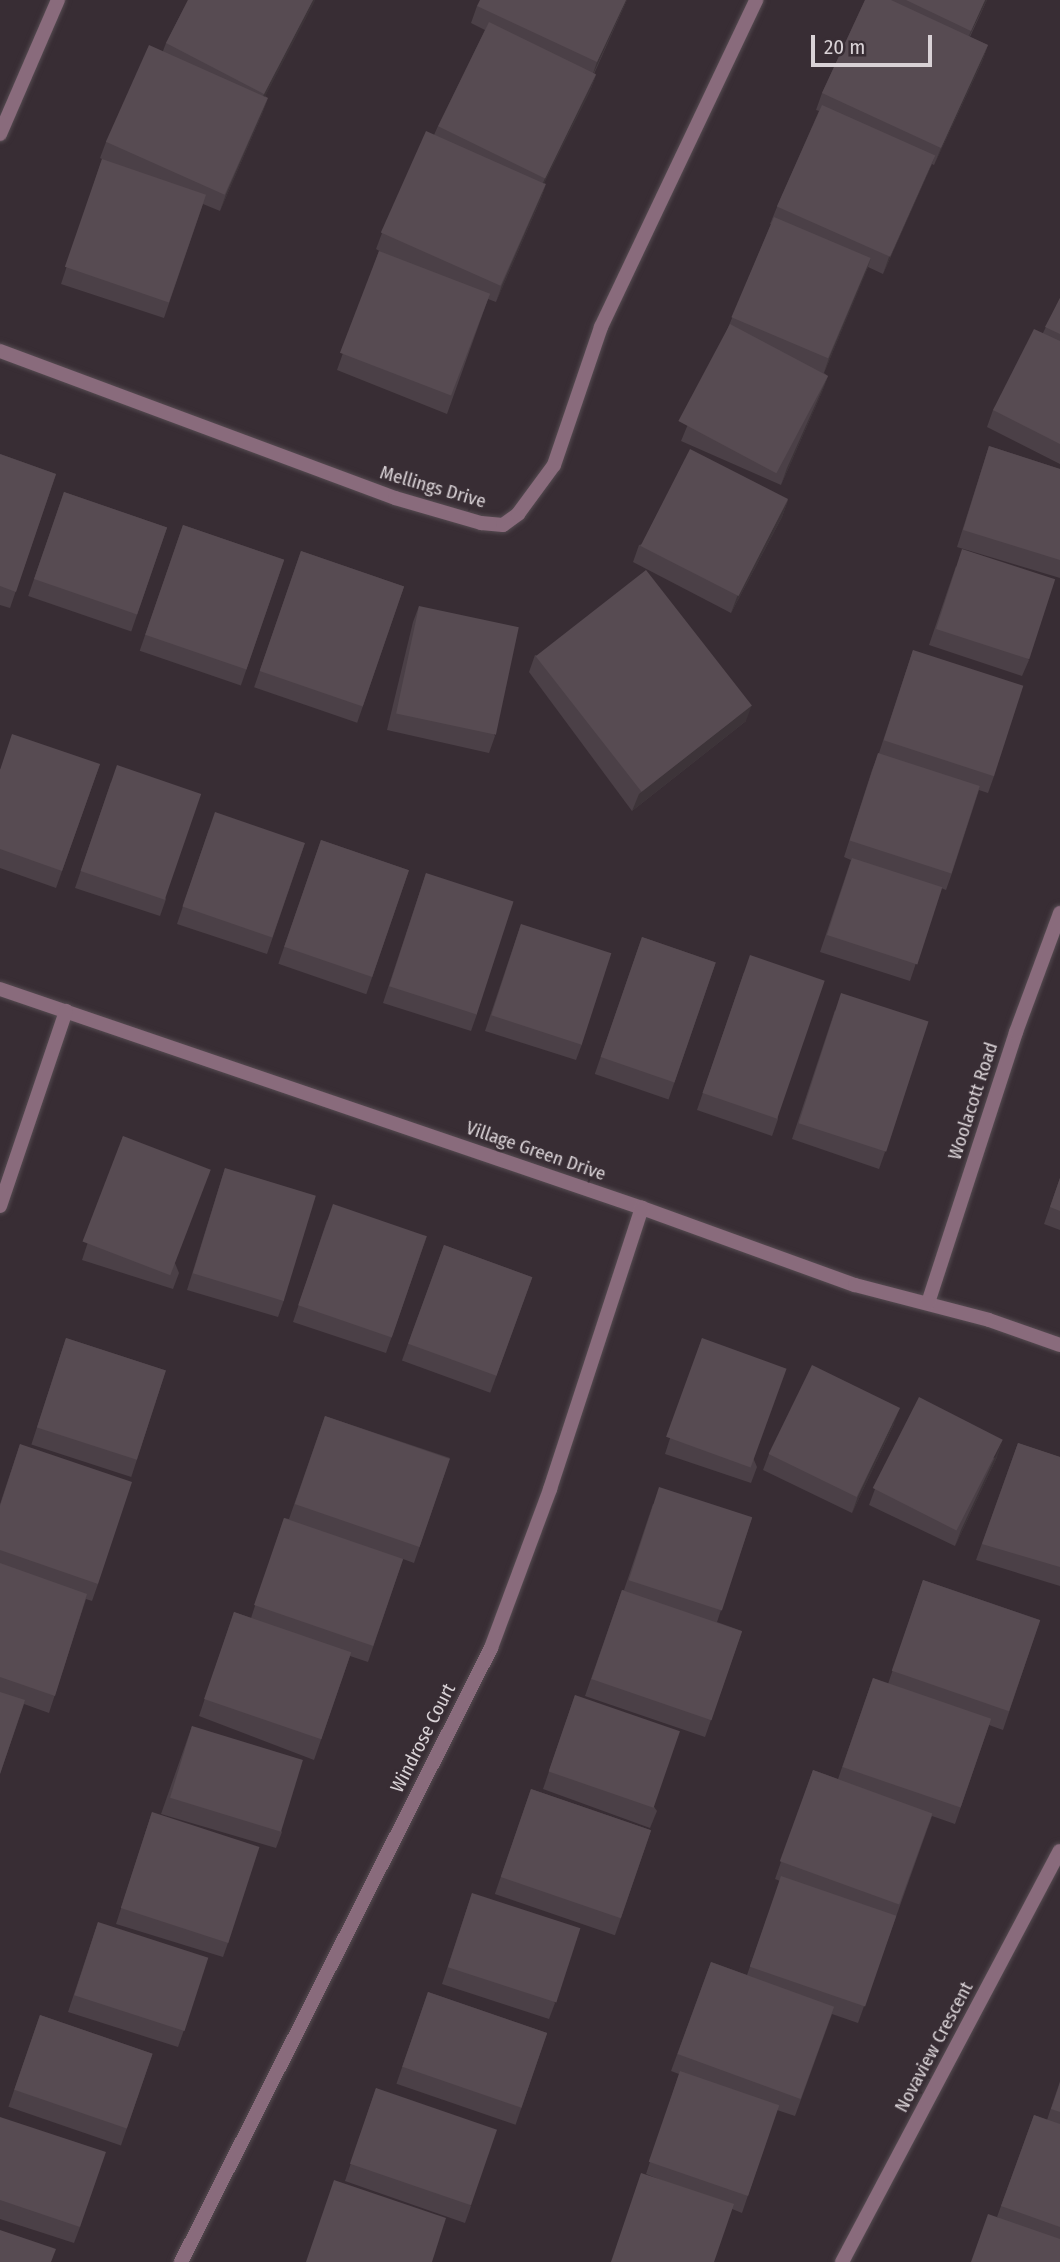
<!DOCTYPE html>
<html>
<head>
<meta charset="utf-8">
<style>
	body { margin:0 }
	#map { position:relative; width:1060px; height:2262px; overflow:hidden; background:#382d34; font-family:"Fira Sans Condensed",sans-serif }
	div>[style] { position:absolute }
	.roads { filter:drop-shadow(0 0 2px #554b51) drop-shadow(0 0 2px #554b51) }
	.street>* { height:14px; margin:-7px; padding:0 7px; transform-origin:7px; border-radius:7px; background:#896b7c }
	.wall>* { inset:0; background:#4b4047; transform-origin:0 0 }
	.shaded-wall>* { inset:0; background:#3d3439 }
	.building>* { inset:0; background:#574b52; transform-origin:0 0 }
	span { translate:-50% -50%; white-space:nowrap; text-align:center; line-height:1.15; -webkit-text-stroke:5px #382d34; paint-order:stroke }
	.street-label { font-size:19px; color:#d9d2d6 }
	.scale { position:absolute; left:811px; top:35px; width:121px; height:32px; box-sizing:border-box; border:4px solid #d9d2d6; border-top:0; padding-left:9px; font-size:21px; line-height:24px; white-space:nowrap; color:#d9d2d6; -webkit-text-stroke:5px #382d34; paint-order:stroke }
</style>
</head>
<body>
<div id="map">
	<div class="roads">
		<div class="street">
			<div style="left:0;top:134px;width:146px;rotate:-66.6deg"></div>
			<div style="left:0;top:351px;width:421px;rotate:20.4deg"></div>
			<div style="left:395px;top:498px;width:90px;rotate:16.2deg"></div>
			<div style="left:481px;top:523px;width:22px;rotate:5deg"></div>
			<div style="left:503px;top:525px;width:19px;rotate:-36deg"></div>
			<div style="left:518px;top:514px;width:61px;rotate:-53.7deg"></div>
			<div style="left:554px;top:465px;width:146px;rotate:-71.2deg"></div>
			<div style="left:601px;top:327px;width:362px;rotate:-64.6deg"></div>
			<div style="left:0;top:989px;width:678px;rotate:18.84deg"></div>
			<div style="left:642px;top:1208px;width:226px;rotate:19.9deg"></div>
			<div style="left:855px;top:1285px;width:138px;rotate:14.6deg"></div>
			<div style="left:989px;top:1320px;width:75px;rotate:19.4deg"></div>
			<div style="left:0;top:1206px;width:206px;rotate:-71.3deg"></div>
			<div style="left:928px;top:1303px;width:285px;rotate:-72deg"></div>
			<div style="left:1016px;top:1032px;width:127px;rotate:-69.7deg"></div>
			<div style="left:181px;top:2262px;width:688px;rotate:-63.21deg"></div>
			<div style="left:491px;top:1648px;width:170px;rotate:-69.6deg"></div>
			<div style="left:550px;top:1489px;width:296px;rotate:-71.9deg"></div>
			<div style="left:842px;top:2262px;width:465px;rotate:-62.1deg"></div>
		</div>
	</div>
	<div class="wall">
		<div style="clip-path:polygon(188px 0,315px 0,265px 96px,268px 98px,262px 114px,220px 211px,203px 204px,164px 318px,61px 284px,102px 159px,100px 158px,106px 142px,163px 51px,166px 43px)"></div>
		<div style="clip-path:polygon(627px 0,594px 74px,596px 75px,590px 91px,544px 183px,546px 184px,540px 201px,496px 302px,488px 299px,447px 414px,337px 370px,379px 251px,381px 252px,376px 249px,382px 233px,434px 135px,438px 126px,485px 30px,471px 23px,477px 6px)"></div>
		<div style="clip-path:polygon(865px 0,987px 0,970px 37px,988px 45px,982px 62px,934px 165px,932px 164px,883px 274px,868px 267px,824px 373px,828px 376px,822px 392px,781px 485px,681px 441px,771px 224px,770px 224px,777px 207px,819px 111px,816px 110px,822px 93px)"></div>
		<div style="clip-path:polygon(1060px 298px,1060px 464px,987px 427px,993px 410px,1043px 333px)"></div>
		<div style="clip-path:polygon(989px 446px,1060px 469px,1060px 578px,957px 547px)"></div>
		<div style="clip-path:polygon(0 454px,56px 474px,10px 608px,0 605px)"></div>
		<div style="left:64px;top:492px;width:109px;height:110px;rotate:19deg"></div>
		<div style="clip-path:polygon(788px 500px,782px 517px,731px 613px,633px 562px,639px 545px)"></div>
		<div style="left:183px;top:525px;width:107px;height:133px;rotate:19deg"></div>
		<div style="left:301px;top:551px;width:109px;height:144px;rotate:19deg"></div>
		<div style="clip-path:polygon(956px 566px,1029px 660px,1022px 676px,929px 645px)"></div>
		<div style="clip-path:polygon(419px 606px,495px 736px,489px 753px,387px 730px,413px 622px)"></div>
		<div style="clip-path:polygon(913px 650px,994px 776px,988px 793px,979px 790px,952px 873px,946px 890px,941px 888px,910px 981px,820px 952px,851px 860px,844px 857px,872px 770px,879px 753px)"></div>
		<div style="clip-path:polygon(535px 655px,746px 721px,632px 811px,529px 672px)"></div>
		<div style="clip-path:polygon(100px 764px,56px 888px,0 868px,0 769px)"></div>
		<div style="clip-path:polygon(111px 782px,166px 899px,160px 916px,75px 888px)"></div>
		<div style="clip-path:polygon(209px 829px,305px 843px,267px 954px,177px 924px)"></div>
		<div style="left:321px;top:840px;width:93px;height:131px;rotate:19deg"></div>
		<div style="clip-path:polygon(426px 873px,477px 1014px,471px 1031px,383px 1003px)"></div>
		<div style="clip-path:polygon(521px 924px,582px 1044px,576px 1060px,485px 1031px)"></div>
		<div style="left:642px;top:937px;width:78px;height:145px;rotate:19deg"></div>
		<div style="clip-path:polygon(744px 972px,778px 1119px,772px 1136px,697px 1110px)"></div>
		<div style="clip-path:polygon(835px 1010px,885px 1152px,879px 1169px,792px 1139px)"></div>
		<div style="clip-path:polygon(123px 1136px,179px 1273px,173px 1289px,82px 1260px)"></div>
		<div style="clip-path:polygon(225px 1168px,284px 1300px,278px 1317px,187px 1290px)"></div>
		<div style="clip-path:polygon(1060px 1178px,1060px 1230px,1044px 1224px)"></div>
		<div style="clip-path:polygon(327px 1220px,427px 1236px,386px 1353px,293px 1322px)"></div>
		<div style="left:444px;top:1245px;width:94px;height:123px;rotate:20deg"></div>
		<div style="left:66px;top:1338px;width:105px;height:112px;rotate:18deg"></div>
		<div style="clip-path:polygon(702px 1338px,757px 1467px,751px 1483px,665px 1454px)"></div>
		<div style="clip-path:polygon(325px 1416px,450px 1458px,414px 1563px,403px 1559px,368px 1662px,350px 1656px,314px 1760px,199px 1716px,234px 1612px,251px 1618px,284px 1518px,289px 1519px)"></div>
		<div style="clip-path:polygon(894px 1424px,852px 1513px,763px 1470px,769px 1454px)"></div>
		<div style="clip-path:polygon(1018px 1443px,1060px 1457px,1060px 1586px,976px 1560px)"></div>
		<div style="clip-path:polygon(20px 1444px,98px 1584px,92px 1601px,86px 1599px,49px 1713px,24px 1704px,0 1774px,0 1504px)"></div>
		<div style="clip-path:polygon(997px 1457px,955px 1546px,869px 1505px,875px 1489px)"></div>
		<div style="clip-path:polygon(653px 1504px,752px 1518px,717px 1622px,742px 1631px,705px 1737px,585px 1696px,622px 1590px,624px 1590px)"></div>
		<div style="clip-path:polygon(923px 1580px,1040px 1620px,1003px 1730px,989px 1725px,955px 1824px,932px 1816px,858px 2023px,832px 2014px,795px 2116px,777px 2110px,742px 2213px,646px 2174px,679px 2074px,671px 2071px,711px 1962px,747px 1975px,780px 1881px,775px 1879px,813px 1770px,838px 1779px,873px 1678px,888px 1684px)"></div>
		<div style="clip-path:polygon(575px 1695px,657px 1811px,650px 1828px,543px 1789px)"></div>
		<div style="clip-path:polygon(192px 1726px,282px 1832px,276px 1848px,161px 1814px)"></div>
		<div style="left:531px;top:1789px;width:127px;height:111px;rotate:19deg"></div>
		<div style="clip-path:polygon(152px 1812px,229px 1940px,223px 1957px,116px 1924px)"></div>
		<div style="clip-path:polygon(472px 1893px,555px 2003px,549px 2019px,442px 1984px)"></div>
		<div style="clip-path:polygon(98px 1922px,184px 2030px,178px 2047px,68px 2012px)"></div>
		<div style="left:428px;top:1992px;width:126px;height:97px;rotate:19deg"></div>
		<div style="left:40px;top:2015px;width:119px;height:97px;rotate:19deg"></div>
		<div style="clip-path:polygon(1060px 2081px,1060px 2262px,997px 2217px,1034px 2115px,1047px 2120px)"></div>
		<div style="clip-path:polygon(376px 2088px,471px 2206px,465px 2223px,345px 2181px)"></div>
		<div style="clip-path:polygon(0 2117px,80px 2227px,74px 2243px,0 2219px)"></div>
	</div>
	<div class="shaded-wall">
		<div style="clip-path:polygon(313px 0,315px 0,314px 3px,258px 110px,264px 94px)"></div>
		<div style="clip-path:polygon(626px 0,627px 0,591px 79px,597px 62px)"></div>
		<div style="clip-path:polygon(985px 0,987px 0,964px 47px,971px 31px)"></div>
		<div style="clip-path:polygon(988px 45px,982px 62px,934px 165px,941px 148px)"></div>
		<div style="clip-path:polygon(596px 75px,590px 91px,538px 195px,545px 178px)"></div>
		<div style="clip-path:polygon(268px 98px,262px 114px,220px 211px,226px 194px)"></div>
		<div style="clip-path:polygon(935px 155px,929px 171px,883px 274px,889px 257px)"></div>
		<div style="clip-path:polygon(546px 184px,540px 201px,496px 302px,502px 285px)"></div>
		<div style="clip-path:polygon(871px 258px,865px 275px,823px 375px,829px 358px)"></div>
		<div style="clip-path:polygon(828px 376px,822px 392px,781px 485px,787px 468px)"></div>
		<div style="clip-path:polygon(788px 500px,782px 517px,731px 613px,737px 597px)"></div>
		<div style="clip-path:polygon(752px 705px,746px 721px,632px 811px,639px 794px)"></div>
		<div style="clip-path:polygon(900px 1407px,894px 1424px,852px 1513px,858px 1496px)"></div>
		<div style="clip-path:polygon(1003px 1440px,997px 1457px,955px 1546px,961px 1530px)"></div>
	</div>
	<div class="building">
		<div style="clip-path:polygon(188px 0,313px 0,264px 94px,166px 43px)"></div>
		<div style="clip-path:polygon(480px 0,626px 0,597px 62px,477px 6px)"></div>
		<div style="clip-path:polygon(865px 0,891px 0,988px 45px,941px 148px,822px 93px)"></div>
		<div style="clip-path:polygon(906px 0,985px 0,971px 31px)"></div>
		<div style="left:489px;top:22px;width:119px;height:116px;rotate:26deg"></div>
		<div style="left:149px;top:45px;width:130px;height:106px;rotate:24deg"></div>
		<div style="left:822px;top:105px;width:124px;height:111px;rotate:24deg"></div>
		<div style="left:426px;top:131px;width:131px;height:111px;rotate:24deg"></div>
		<div style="left:102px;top:159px;width:110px;height:114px;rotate:19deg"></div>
		<div style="left:774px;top:217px;width:105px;height:109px;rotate:23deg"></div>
		<div style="left:379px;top:251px;width:119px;height:109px;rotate:21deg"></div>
		<div style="clip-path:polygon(1060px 298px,1060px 334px,1045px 327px)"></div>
		<div style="left:730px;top:324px;width:111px;height:110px;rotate:28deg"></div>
		<div style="clip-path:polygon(1034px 329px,1060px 341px,1060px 444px,993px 410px)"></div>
		<div style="clip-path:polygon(989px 446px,1060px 469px,1060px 560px,963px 530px)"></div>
		<div style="left:690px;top:449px;width:110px;height:109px;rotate:27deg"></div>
		<div style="clip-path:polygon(0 454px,56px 474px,16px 592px,0 586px)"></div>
		<div style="left:64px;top:492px;width:109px;height:92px;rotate:19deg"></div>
		<div style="left:183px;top:525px;width:107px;height:116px;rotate:19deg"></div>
		<div style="left:962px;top:549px;width:98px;height:84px;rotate:18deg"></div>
		<div style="left:301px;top:551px;width:109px;height:127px;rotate:19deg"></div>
		<div style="left:646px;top:570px;width:172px;height:140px;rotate:52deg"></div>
		<div style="left:419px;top:606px;width:102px;height:110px;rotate:12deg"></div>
		<div style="left:913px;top:650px;width:116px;height:95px;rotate:18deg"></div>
		<div style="clip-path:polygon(12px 734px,100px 764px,62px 871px,0 849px,0 770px)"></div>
		<div style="left:878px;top:753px;width:107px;height:92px;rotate:18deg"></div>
		<div style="left:117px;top:765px;width:89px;height:112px;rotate:19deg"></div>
		<div style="left:215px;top:812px;width:95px;height:100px;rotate:19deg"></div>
		<div style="left:321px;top:840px;width:93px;height:113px;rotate:19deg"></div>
		<div style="left:852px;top:858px;width:95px;height:81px;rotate:18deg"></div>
		<div style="left:426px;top:873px;width:92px;height:119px;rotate:18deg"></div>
		<div style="left:521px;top:924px;width:95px;height:96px;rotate:18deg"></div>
		<div style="left:642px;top:937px;width:78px;height:127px;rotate:19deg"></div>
		<div style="left:750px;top:955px;width:79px;height:146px;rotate:19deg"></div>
		<div style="left:841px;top:993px;width:92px;height:137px;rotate:18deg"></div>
		<div style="left:123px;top:1136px;width:94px;height:113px;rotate:21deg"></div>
		<div style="left:225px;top:1168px;width:95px;height:110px;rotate:17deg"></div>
		<div style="clip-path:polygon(1060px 1178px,1060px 1211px,1050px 1207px)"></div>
		<div style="left:333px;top:1204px;width:99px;height:107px;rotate:19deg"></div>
		<div style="left:444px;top:1245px;width:94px;height:105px;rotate:20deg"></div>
		<div style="left:66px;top:1338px;width:105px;height:94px;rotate:18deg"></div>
		<div style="left:702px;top:1338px;width:90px;height:105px;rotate:20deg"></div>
		<div style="left:812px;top:1365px;width:98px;height:99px;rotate:26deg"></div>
		<div style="left:919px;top:1397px;width:94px;height:102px;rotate:27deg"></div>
		<div style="left:325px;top:1416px;width:132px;height:93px;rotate:19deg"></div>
		<div style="clip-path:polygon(1018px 1443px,1060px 1457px,1060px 1567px,982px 1544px)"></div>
		<div style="clip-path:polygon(20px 1444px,132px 1482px,98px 1584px,0 1550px,0 1506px)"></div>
		<div style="left:659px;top:1487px;width:98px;height:98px;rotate:18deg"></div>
		<div style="left:284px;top:1518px;width:126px;height:92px;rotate:19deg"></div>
		<div style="clip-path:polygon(0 1563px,87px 1594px,55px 1696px,0 1677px)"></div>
		<div style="left:923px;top:1580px;width:124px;height:96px;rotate:19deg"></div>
		<div style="left:622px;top:1590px;width:127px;height:94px;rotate:19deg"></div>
		<div style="left:234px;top:1612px;width:124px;height:92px;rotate:19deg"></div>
		<div style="left:873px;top:1678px;width:125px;height:94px;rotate:19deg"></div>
		<div style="clip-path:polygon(0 1692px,25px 1700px,0 1774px)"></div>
		<div style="left:575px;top:1695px;width:111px;height:81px;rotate:19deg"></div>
		<div style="left:192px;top:1726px;width:116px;height:75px;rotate:17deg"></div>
		<div style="left:813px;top:1770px;width:127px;height:97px;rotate:20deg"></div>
		<div style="left:531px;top:1789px;width:127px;height:93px;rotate:19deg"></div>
		<div style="left:152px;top:1812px;width:113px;height:101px;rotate:18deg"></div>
		<div style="left:781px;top:1876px;width:122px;height:96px;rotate:19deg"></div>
		<div style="left:472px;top:1893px;width:114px;height:78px;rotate:18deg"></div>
		<div style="left:98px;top:1922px;width:116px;height:77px;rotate:18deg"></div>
		<div style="left:711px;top:1962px;width:131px;height:98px;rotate:20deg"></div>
		<div style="left:428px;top:1992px;width:126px;height:79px;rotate:19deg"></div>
		<div style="left:40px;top:2015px;width:119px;height:79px;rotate:19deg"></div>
		<div style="left:680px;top:2071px;width:105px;height:96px;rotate:19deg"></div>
		<div style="clip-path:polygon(1060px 2083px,1060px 2112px,1051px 2109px)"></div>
		<div style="left:376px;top:2088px;width:128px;height:80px;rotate:19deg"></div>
		<div style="clip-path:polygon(1034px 2115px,1060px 2124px,1060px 2227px,1001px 2206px)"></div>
		<div style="clip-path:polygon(0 2117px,106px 2152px,80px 2227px,0 2200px)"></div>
		<div style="clip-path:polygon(641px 2173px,734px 2204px,714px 2262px,611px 2262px)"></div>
		<div style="clip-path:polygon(334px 2180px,446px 2218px,432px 2262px,306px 2262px)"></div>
		<div style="clip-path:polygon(988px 2214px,1060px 2239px,1060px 2262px,971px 2262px)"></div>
		<div style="clip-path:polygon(0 2230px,56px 2249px,51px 2262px,0 2262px)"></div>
	</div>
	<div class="street-label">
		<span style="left:433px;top:487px;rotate:16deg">Mellings Drive</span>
		<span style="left:973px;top:1101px;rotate:-72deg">Woolacott Road</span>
		<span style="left:536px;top:1151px;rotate:19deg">Village Green Drive</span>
		<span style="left:423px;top:1738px;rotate:-63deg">Windrose Court</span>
		<span style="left:934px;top:2047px;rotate:-62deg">Novaview Crescent</span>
	</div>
	<div class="scale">20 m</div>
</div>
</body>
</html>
